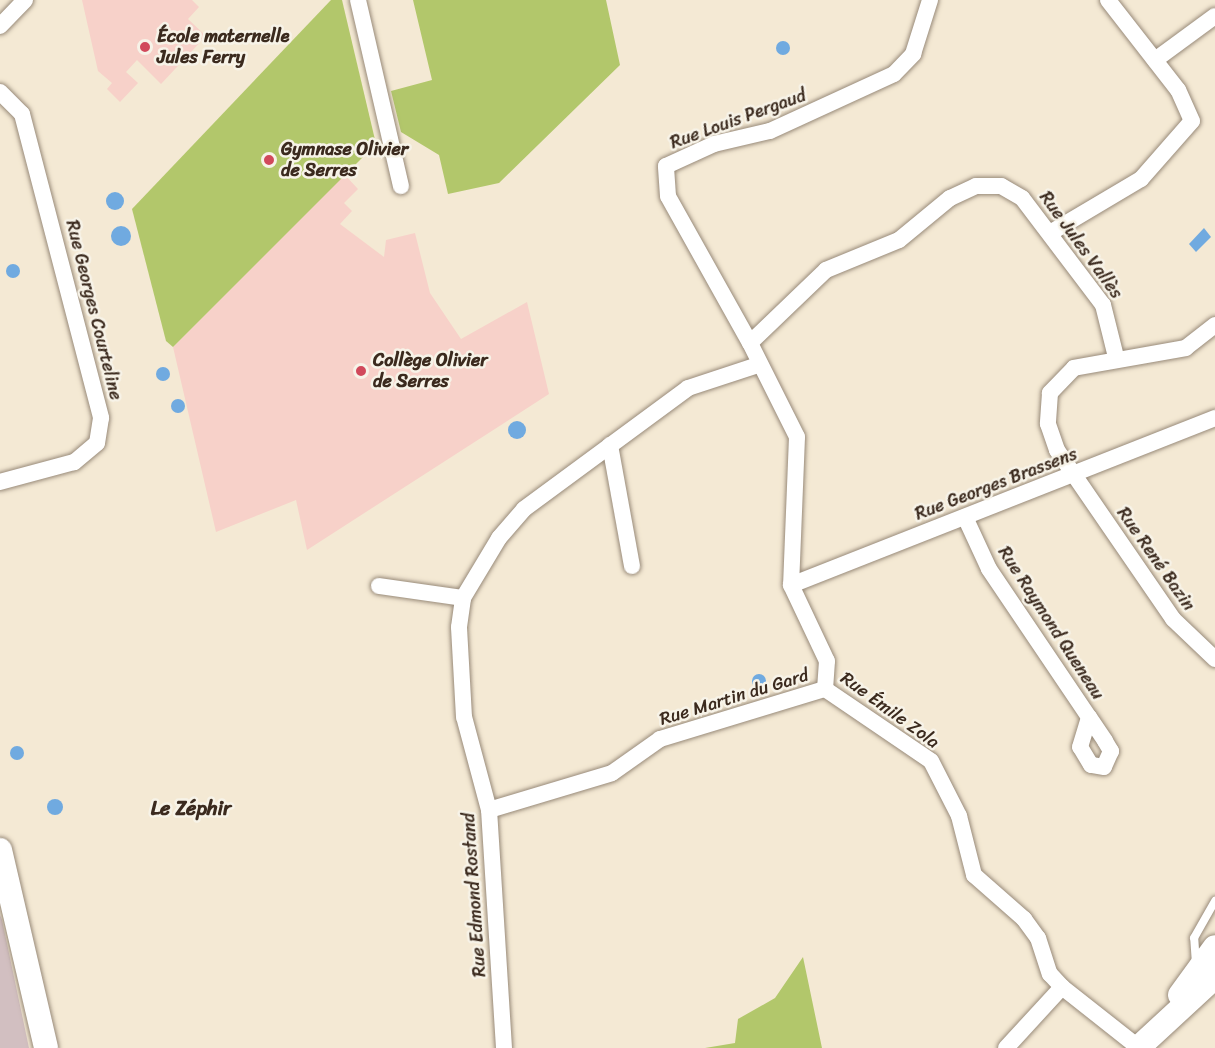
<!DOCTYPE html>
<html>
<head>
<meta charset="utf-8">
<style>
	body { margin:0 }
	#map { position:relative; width:1215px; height:1048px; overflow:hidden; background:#f4e9d4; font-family:Sriracha,sans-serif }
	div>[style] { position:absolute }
	.built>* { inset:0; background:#f7d1c9 }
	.industrial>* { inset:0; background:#d2bfc1 }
	.green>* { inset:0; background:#b2c76b }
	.water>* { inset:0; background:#70aae0 }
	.round { border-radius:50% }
	.roads { filter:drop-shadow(0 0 2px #988a79) drop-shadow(0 0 2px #988a79) }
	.service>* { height:8px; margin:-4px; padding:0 4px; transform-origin:4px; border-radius:4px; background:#fff }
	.minor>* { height:16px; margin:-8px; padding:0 8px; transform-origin:8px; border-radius:8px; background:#fff }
	.secondary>* { height:24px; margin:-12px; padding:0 12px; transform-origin:12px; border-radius:12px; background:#fff }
	.dots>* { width:16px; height:16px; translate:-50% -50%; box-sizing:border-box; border:3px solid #f7f3e8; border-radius:50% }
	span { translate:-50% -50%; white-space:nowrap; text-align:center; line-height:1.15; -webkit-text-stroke:5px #f7f3e8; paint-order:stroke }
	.poi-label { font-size:18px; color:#3b2a1e; font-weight:700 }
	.left { translate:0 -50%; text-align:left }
	.street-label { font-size:18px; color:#3b2a1e }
	.neighbourhood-label { font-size:20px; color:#3b2a1e; font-weight:700 }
</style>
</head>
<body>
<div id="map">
	<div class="built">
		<div style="clip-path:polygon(82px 0,192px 0,199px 7px,188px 19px,206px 36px,161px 84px,137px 60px,126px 72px,138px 83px,120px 102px,107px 89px,112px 83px,98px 71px)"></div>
		<div style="clip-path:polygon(344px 174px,358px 189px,344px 203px,352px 211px,340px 224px,384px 257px,386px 240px,415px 233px,430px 293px,461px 339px,527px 302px,549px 394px,307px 550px,296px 500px,216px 532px,173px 347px)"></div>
	</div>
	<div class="industrial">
		<div style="clip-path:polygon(0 915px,2px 920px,29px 1048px,0 1048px)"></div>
	</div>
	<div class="green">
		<div style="clip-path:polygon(331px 0,342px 0,376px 144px,173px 347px,166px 341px,132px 209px)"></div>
		<div style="clip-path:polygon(413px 0,606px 0,620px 65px,499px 183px,448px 194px,439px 155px,401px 132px,391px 91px,432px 80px)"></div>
		<div style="clip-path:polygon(803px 957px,822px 1048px,705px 1048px,735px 1043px,738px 1019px,775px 998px)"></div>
	</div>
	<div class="water">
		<div class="round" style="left:776px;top:41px;width:14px;height:14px"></div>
		<div class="round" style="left:106px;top:192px;width:18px;height:18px"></div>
		<div class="round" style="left:111px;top:226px;width:20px;height:20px"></div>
		<div style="clip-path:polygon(1204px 228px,1211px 237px,1196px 252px,1189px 244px)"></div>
		<div class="round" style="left:6px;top:264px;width:14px;height:14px"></div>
		<div class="round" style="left:156px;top:367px;width:14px;height:14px"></div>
		<div class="round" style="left:171px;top:399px;width:14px;height:14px"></div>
		<div class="round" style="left:508px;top:421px;width:18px;height:18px"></div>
		<div class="round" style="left:752px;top:674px;width:14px;height:14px"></div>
		<div class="round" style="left:10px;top:746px;width:14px;height:14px"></div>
		<div class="round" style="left:47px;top:799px;width:16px;height:16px"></div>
	</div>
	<div class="roads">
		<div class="service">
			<div style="left:1196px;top:964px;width:26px;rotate:-94deg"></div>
			<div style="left:1194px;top:938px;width:43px;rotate:-60.4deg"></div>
		</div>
		<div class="minor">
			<div style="left:358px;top:0;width:191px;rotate:77deg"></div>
			<div style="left:0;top:26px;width:36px;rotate:-46deg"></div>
			<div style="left:1155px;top:60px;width:74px;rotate:-36.3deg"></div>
			<div style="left:0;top:92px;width:31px;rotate:45deg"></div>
			<div style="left:22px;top:114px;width:314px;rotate:75.4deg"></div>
			<div style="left:101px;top:418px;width:25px;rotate:99deg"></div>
			<div style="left:97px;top:443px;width:30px;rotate:140deg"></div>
			<div style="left:74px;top:462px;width:77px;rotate:164.9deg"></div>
			<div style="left:1050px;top:233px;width:106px;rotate:-30.7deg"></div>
			<div style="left:1141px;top:179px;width:77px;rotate:-48.7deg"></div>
			<div style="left:1192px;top:121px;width:34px;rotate:-114deg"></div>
			<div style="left:1178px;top:90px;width:114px;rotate:-127.9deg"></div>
			<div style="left:1215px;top:325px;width:37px;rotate:142deg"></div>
			<div style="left:1186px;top:348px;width:114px;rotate:169.9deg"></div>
			<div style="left:1074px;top:368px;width:35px;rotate:134deg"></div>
			<div style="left:1050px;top:393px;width:31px;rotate:94deg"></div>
			<div style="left:1048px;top:424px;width:28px;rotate:71deg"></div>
			<div style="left:1057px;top:450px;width:205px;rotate:55.5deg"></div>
			<div style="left:1173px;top:619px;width:58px;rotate:43.6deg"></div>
			<div style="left:750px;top:343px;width:168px;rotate:-119.2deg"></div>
			<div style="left:668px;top:196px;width:30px;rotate:-94deg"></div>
			<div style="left:666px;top:166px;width:53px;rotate:-24.6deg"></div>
			<div style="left:714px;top:144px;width:57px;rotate:-13.1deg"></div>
			<div style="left:770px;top:131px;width:136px;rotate:-24.7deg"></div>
			<div style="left:894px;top:74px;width:28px;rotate:-46deg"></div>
			<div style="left:913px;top:54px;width:57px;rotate:-72.5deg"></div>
			<div style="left:1116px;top:357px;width:54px;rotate:-104deg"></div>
			<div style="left:1103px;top:305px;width:134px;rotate:-127.1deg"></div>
			<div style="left:1022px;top:198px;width:24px;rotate:-150deg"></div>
			<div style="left:1001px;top:186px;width:25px;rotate:180deg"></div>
			<div style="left:976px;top:186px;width:29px;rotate:155deg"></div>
			<div style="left:950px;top:198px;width:66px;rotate:140.5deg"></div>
			<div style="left:899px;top:240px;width:79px;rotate:157.7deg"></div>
			<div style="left:826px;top:270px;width:105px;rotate:136.2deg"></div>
			<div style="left:750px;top:343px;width:105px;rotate:63.4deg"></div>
			<div style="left:797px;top:437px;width:148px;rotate:92.3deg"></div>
			<div style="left:791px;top:585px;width:84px;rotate:64.7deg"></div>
			<div style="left:827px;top:661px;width:28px;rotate:94deg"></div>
			<div style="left:825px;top:689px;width:128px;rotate:34.2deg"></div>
			<div style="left:931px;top:761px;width:62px;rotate:63deg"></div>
			<div style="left:959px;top:816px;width:61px;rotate:75.7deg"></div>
			<div style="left:974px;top:875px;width:67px;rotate:41.3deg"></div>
			<div style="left:1024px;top:919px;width:24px;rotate:54deg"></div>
			<div style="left:1038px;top:938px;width:38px;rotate:72deg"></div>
			<div style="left:1050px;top:974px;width:18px;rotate:47deg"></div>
			<div style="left:1062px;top:987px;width:97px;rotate:38.3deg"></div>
			<div style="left:610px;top:445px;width:123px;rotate:79.7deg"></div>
			<div style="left:965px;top:517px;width:57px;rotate:65.2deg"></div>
			<div style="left:989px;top:569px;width:179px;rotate:56deg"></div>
			<div style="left:1089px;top:717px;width:29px;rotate:56deg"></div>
			<div style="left:1105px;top:741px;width:12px;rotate:59deg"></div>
			<div style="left:1111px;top:751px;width:17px;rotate:114deg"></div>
			<div style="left:1104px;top:767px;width:13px;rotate:-171deg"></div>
			<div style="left:1091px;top:765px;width:21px;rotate:-121deg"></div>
			<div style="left:1080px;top:747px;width:31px;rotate:-73deg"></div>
			<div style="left:791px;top:585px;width:456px;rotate:-21.5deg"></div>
			<div style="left:379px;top:586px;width:85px;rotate:8.1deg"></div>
			<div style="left:489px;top:810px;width:128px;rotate:-16.7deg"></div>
			<div style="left:612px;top:773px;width:59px;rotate:-35.3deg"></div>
			<div style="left:660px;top:739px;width:172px;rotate:-16.9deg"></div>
			<div style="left:504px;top:1048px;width:238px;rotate:-93.6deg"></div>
			<div style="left:489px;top:810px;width:96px;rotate:-105deg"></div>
			<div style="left:464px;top:717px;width:90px;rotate:-93.2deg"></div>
			<div style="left:459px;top:627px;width:29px;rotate:-82deg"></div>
			<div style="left:463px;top:598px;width:70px;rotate:-59deg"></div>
			<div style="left:499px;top:538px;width:38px;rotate:-49deg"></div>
			<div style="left:524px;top:509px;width:204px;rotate:-36.4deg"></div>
			<div style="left:688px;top:388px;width:74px;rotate:-18.2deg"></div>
			<div style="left:1006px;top:1048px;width:83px;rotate:-47.4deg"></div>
		</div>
		<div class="secondary">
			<div style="left:0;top:850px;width:203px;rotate:76.9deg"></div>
			<div style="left:1180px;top:995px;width:59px;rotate:-53.9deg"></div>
			<div style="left:1138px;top:1048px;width:105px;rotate:-42.7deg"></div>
		</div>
	</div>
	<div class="dots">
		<div style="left:145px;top:47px;background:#d1495b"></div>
		<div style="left:269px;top:160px;background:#d1495b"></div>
		<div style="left:361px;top:371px;background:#d1495b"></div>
	</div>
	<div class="poi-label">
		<span class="left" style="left:157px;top:47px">École maternelle<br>Jules Ferry</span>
		<span class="left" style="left:281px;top:160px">Gymnase Olivier<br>de Serres</span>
		<span class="left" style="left:373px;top:371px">Collège Olivier<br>de Serres</span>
	</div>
	<div class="street-label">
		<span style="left:738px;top:119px;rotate:-20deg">Rue Louis Pergaud</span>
		<span style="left:1081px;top:245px;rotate:54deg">Rue Jules Vallès</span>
		<span style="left:94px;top:310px;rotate:76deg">Rue Georges Courteline</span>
		<span style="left:996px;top:484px;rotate:-21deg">Rue Georges Brassens</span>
		<span style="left:1156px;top:559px;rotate:55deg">Rue René Bazin</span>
		<span style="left:1051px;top:623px;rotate:57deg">Rue Raymond Queneau</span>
		<span style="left:734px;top:697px;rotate:-17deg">Rue Martin du Gard</span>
		<span style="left:890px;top:710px;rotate:36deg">Rue Émile Zola</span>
		<span style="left:474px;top:895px;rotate:-94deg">Rue Edmond Rostand</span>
	</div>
	<div class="neighbourhood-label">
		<span style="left:191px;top:808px">Le Zéphir</span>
	</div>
</div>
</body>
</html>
